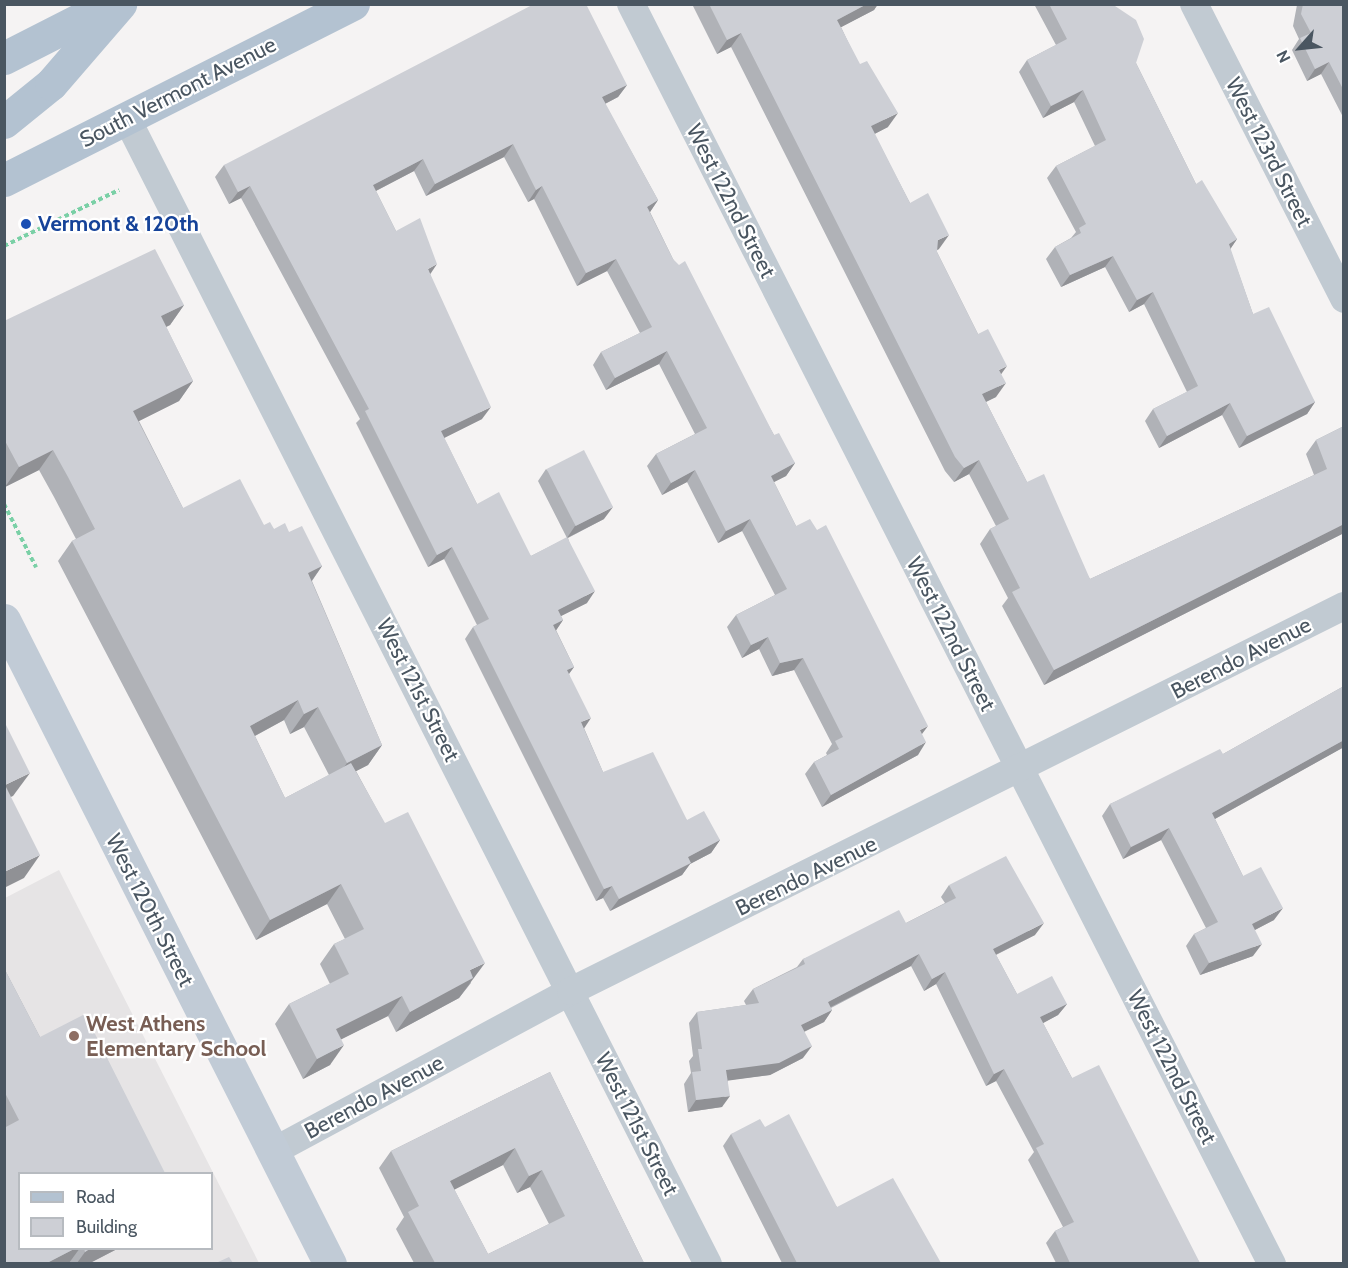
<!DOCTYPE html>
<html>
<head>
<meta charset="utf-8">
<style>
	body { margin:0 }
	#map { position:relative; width:1348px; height:1268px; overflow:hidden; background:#f5f3f3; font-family:Cabin,sans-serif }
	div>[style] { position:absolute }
	.education>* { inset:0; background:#e6e4e5 }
	.path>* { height:4px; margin-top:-2px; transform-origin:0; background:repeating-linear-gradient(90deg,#7ad0a6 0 4.5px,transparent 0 7.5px) }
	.street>* { height:28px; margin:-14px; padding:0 14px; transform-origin:14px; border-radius:14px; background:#c1cad2 }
	.secondary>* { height:33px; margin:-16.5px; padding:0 16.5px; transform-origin:16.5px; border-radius:16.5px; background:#c1cbd6 }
	.primary>* { height:33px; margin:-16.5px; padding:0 16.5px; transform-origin:16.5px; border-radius:16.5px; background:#b3c2d1 }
	.wall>* { inset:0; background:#b0b2b7 }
	.shaded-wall>* { inset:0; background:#909195 }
	.building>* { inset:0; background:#cdcfd5; transform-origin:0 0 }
	.dots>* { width:16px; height:16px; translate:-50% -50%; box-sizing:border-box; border:3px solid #fff; border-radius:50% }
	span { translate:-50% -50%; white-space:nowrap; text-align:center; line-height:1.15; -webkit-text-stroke:4.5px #fff; paint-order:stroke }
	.street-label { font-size:22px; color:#4a5661 }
	.transit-label { font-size:22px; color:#164399; font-weight:700 }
	.left { translate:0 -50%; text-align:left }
	.education-label { font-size:22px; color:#785e54; font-weight:700 }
	.frame { position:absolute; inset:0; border:6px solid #4a5661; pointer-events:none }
	.legend { position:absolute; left:18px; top:1172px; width:195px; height:78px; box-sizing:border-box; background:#fff; border:2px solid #b7bbc0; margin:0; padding:8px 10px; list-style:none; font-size:18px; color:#4a5661 }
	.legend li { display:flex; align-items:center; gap:12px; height:30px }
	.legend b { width:30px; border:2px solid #b7bbc0 }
	.north { position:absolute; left:1270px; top:18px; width:60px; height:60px; -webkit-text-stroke:4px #fff; paint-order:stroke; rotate:243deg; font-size:16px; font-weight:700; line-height:24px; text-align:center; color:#4a5661 }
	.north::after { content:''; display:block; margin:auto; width:21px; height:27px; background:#4a5661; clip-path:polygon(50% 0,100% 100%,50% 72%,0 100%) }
</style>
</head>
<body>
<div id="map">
	<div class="education">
		<div style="clip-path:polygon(evenodd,59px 870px,259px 1263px,5px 1264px,5px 898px,59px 870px,20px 1174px,212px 1174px,212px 1248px,20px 1248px,20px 1174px)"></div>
	</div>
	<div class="path">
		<div style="left:4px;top:246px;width:128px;rotate:-26deg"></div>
		<div style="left:4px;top:504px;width:71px;rotate:63.1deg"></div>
	</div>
	<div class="street">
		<div style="left:631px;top:4px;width:1414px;rotate:63.04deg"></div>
		<div style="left:1194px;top:4px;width:331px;rotate:63deg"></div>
		<div style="left:126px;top:117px;width:1286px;rotate:63.1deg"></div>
		<div style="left:272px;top:1152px;width:340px;rotate:-28.3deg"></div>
		<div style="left:571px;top:991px;width:864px;rotate:-26.48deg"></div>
	</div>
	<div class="secondary">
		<div style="left:4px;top:620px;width:722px;rotate:63.15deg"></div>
	</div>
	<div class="primary">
		<div style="left:4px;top:58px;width:119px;rotate:-27deg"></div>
		<div style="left:4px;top:122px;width:60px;rotate:-39deg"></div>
		<div style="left:51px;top:84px;width:106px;rotate:-49.2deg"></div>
		<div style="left:4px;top:180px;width:391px;rotate:-26.8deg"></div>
	</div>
	<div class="wall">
		<div style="clip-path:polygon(692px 4px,878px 4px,874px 10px,841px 27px,888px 127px,874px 134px,910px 203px,939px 249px,937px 250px,937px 252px,978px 334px,1001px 374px,996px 397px,986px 402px,1027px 482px,1090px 579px,1314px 475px,1306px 454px,1316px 440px,1344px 426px,1344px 533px,1044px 685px,1002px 606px,1008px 598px,980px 544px,990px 529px,996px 526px,969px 474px,954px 482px,945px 471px,731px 47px,717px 54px)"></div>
		<div style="clip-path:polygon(1034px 4px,1112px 4px,1136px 63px,1196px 184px,1237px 239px,1230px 249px,1253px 314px,1315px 402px,1307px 414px,1239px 448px,1222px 415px,1159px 448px,1145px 421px,1153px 409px,1187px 392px,1144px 304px,1129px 312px,1105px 267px,1061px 287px,1046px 259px,1055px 247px,1071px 238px,1076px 232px,1047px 178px,1056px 166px,1095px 146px,1074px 102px,1043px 118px,1019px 72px,1027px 60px,1056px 45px)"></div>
		<div style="clip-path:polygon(1294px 4px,1344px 4px,1344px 119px,1321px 74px,1307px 81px,1292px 50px,1299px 39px,1293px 26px,1297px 5px)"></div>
		<div style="clip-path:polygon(627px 85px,618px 97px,605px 104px,658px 200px,650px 212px,673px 259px,774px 435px,795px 463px,786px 476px,774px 482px,796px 526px,922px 734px,918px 755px,822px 807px,805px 774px,814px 762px,827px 755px,826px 753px,832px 744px,794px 670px,772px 676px,759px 649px,742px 658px,727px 627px,736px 615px,775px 595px,742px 531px,718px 543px,687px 482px,662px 495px,647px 466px,656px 454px,695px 434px,659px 364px,606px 390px,593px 365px,601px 352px,640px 333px,607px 271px,577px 286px,534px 199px,528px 202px,504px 157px,426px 196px,414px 171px,376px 191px,396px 231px,430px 274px,482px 419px,444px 438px,477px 504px,531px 556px,567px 538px,538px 481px,546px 469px,604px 519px,568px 538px,587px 603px,561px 616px,563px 620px,556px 630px,574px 667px,569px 674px,584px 728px,603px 772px,687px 820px,720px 840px,711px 853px,690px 864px,682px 875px,610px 911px,603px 898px,596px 901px,465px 639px,473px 627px,477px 625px,444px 559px,428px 567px,356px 423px,360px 419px,241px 198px,229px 204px,215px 177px,224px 165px)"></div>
		<div style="clip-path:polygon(evenodd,184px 305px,170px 325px,166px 327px,193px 381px,179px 401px,139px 421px,183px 508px,264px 525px,274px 529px,289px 532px,322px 566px,312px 581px,382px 745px,368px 765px,356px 771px,471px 983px,459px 998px,396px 1032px,388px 1016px,341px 1039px,330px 1065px,303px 1079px,275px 1024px,289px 1004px,330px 984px,320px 964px,334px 944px,345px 939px,327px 904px,256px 940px,58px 561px,72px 541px,76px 539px,54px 497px,39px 470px,5px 487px,4px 321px,184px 305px,284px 720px,290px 734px,304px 727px,329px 775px,285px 798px,255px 736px,284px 720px)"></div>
		<div style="clip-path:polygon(1344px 686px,1344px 747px,1215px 819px,1243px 876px,1274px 920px,1255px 930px,1253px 956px,1200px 975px,1186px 946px,1194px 934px,1206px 928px,1161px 840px,1123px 859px,1102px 816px,1110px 804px,1223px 754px)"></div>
		<div style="clip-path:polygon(949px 885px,1035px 935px,996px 955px,1017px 994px,1067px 1004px,1058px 1015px,1043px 1023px,1072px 1078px,1200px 1263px,1056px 1263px,1046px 1243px,1055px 1231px,1063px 1227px,1028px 1160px,1034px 1152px,996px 1081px,986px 1086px,936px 984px,924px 991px,911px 966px,831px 1008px,832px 1010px,824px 1022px,804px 1032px,803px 1058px,770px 1075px,728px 1080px,722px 1107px,688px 1112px,684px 1084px,691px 1073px,689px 1061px,693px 1056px,689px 1023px,697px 1012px,746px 1005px,744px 1001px,753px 989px,797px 967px,803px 959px,906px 923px,945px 903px,941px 897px)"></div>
		<div style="clip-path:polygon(4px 968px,40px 1037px,20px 1248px,119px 1248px,90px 1263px,4px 1263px)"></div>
		<div style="clip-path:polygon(evenodd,550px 1072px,644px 1263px,414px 1263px,396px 1229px,404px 1217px,379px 1168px,391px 1151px,550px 1072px,503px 1165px,517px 1193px,530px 1187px,549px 1224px,488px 1254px,454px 1189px,503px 1165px)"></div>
		<div style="clip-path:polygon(765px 1127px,837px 1207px,941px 1263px,782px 1263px,723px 1146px,731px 1134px)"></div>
	</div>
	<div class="shaded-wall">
		<div style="clip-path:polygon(867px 4px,878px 4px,874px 10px,828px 34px,837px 20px)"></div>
		<div style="clip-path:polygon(741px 33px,731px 47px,717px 54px,727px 40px)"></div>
		<div style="clip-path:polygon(1329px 62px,1321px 74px,1307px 81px,1315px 69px)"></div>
		<div style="clip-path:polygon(627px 85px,618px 97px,593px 110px,602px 97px)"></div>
		<div style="clip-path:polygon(1083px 90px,1074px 102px,1043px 118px,1051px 106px)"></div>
		<div style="clip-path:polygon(898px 113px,888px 127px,861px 141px,871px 126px)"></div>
		<div style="clip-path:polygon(513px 144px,504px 157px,426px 196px,435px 184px)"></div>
		<div style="clip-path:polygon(423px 159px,414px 171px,364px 197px,373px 185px)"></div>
		<div style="clip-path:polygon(250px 186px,241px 198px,229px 204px,238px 192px)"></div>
		<div style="clip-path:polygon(542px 186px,534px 199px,528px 202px,536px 190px)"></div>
		<div style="clip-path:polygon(658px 200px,650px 212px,647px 207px)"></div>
		<div style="clip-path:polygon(949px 235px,939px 249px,928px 254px,938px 240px)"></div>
		<div style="clip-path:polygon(1237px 239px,1229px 251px,1229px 244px)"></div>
		<div style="clip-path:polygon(1113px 256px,1105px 267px,1061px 287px,1070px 275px)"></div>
		<div style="clip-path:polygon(616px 259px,607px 271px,577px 286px,586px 273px)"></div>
		<div style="clip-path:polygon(437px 264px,429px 276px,428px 269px)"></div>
		<div style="clip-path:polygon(1153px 292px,1144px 304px,1129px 312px,1137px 300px)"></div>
		<div style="clip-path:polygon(184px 305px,170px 325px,147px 336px,161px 316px)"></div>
		<div style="clip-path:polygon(667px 351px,659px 364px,606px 390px,615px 378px)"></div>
		<div style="clip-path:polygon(1007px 366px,997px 380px,999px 370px)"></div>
		<div style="clip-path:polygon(193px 381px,179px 401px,119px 431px,133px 411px)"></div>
		<div style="clip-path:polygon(1006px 383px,996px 397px,973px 408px,982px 394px)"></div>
		<div style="clip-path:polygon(1315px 402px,1307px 414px,1239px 448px,1247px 436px)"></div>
		<div style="clip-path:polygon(1230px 403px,1222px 415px,1159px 448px,1167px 436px)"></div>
		<div style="clip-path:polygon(491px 407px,482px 419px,432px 444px,441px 431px)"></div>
		<div style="clip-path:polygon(53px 450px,39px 470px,5px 487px,19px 467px)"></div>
		<div style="clip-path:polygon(979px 460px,969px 474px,954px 482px,964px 468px)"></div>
		<div style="clip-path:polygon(795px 463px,786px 476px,762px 488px,771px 476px)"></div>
		<div style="clip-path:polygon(695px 470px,687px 482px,662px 495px,671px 483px)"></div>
		<div style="clip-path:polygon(613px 507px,604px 519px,567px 538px,575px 526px)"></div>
		<div style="clip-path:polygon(750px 519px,742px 531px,718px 543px,726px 531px)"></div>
		<div style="clip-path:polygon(1344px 524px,1344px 533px,1044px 685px,1054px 670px)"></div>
		<div style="clip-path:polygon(452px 547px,444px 559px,428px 567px,437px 555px)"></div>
		<div style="clip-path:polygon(322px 566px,308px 586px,308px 573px)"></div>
		<div style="clip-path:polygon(595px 591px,587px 603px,549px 622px,558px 610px)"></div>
		<div style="clip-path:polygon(563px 620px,555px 632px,553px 625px)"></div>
		<div style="clip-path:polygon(768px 637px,759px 649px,742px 658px,751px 645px)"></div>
		<div style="clip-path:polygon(803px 658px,794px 670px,772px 676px,780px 663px)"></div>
		<div style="clip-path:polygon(574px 667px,565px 679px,567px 670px)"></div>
		<div style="clip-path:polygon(298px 700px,284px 720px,236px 746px,250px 726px)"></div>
		<div style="clip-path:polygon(318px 707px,304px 727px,290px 734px,304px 714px)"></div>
		<div style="clip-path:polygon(591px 718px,583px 730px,581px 722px)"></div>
		<div style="clip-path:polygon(928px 726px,919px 738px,920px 730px)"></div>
		<div style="clip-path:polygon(1344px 740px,1344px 747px,1204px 825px,1212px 813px)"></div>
		<div style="clip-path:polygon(926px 742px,918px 755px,822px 807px,831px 795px)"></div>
		<div style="clip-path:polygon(382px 745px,368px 765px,333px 783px,347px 763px)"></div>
		<div style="clip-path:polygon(30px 773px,13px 796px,4px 800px,5px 785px)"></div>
		<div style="clip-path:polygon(1169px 828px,1161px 840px,1123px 859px,1131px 847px)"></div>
		<div style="clip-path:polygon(720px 840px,711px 853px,690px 864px,682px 875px,610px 911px,619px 899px,688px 857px)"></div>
		<div style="clip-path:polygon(40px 855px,24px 878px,4px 888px,4px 872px)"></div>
		<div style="clip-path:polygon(341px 884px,327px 904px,256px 940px,270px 920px)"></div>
		<div style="clip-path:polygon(612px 886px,603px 898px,596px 901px,604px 889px)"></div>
		<div style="clip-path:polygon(1283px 908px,1274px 920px,1243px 936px,1252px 924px)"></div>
		<div style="clip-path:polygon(1044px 923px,1035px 935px,985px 960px,993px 949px)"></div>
		<div style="clip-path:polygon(1262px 944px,1253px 956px,1200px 975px,1209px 963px)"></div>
		<div style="clip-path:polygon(919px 954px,911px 966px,819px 1013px,828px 1002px)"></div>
		<div style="clip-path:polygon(485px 963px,459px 998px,396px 1032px,410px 1012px,470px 970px)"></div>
		<div style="clip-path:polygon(945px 972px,936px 984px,924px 991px,932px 979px)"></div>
		<div style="clip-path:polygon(402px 996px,388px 1016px,322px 1049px,336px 1029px)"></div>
		<div style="clip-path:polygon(1067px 1004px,1058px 1015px,1032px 1029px,1040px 1017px)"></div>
		<div style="clip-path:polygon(832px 1010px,824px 1022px,793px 1037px,801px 1025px)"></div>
		<div style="clip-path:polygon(344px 1045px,330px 1065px,303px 1079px,317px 1059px)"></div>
		<div style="clip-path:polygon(812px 1046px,803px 1058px,770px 1075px,718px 1082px,726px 1070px)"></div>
		<div style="clip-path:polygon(1004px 1069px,996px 1081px,986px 1086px,994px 1074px)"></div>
		<div style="clip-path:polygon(730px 1096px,722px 1107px,688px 1112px,696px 1100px)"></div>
		<div style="clip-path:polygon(515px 1148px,503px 1165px,438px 1198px,450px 1181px)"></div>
		<div style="clip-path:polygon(542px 1170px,530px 1187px,517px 1193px,529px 1176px)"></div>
		<div style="clip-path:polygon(76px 1248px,80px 1248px,69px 1263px,47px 1263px)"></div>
		<div style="clip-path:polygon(91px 1248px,119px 1248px,90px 1263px,77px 1263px,85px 1252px)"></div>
	</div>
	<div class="building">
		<div style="clip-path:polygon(534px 4px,586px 4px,627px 85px,602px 97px,658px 200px,647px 207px,673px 259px,679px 265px,685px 261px,774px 435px,779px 433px,795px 463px,771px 476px,796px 526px,810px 519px,817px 530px,826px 525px,928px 726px,920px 730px,926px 742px,831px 795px,814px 762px,839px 749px,835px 741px,843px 737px,803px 658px,780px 663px,768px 637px,751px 645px,736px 615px,787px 589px,750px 519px,726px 531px,695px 470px,671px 483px,656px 454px,707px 428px,667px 351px,615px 378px,601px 352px,652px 327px,616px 259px,586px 273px,542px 186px,536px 190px,513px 144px,435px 184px,423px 159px,373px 185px,396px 231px,420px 218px,437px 264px,428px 269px,491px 407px,441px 431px,477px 504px,499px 492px,531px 556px,567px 537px,595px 591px,558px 610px,563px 620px,553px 625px,574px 667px,567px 670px,591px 718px,581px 722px,603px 772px,653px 752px,687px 820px,704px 811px,720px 840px,688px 857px,691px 863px,619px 899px,612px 886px,604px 889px,473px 627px,489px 619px,452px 547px,437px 555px,365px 411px,369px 409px,250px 186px,238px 192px,224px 165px)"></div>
		<div style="clip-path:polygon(709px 4px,867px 4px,837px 20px,860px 64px,867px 61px,898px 113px,871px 126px,910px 203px,928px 193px,949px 235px,938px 240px,937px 252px,978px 334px,988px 329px,1007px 366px,999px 370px,1006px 383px,982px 394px,1027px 482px,1044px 474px,1090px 579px,1327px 469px,1316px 440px,1344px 426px,1344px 524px,1054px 670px,1012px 592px,1020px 588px,990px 529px,1009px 519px,979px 460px,964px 468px,955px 457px,741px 33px,727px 40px)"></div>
		<div style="clip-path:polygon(1049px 4px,1112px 4px,1136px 20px,1144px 39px,1136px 63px,1196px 184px,1202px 180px,1237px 239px,1229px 244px,1253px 314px,1269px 307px,1315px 402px,1247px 436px,1230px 403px,1167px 436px,1153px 409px,1198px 386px,1153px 292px,1137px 300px,1113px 256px,1070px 275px,1055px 247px,1081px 233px,1079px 228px,1086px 224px,1056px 166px,1106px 140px,1083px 90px,1051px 106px,1027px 60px,1067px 39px)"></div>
		<div style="clip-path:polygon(1303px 4px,1344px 4px,1344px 91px,1329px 62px,1315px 69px,1300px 38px,1311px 33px,1301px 14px)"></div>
		<div style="clip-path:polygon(155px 249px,184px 305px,161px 316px,193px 381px,133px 411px,183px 508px,240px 479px,264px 525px,270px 522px,274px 529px,285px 523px,289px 532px,302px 526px,322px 566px,308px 573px,382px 745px,347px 763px,318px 707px,304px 714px,298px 700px,250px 726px,285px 798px,351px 763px,385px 823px,408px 812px,485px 963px,470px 970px,473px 978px,410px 1012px,402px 996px,336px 1029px,344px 1045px,317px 1059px,289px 1004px,349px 974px,334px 944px,364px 929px,341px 884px,270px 920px,72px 541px,95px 529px,68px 477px,53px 450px,19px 467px,4px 439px,4px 321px)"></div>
		<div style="left:584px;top:450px;width:64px;height:42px;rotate:63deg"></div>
		<div style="clip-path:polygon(1344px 686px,1344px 740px,1212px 813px,1243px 876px,1261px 867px,1283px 908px,1252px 924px,1262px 944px,1209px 963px,1194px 934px,1218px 922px,1169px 828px,1131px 847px,1110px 804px,1220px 749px,1223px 754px)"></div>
		<div style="clip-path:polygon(4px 721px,30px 773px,5px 785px,40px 855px,4px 872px)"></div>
		<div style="clip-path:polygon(1006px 856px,1044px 923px,993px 949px,1017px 994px,1052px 976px,1067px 1004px,1040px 1017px,1072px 1078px,1099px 1065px,1200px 1263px,1070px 1263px,1055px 1231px,1074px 1222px,1036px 1148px,1044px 1144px,1004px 1069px,994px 1074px,945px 972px,932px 979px,919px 954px,828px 1002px,832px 1010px,801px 1025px,812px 1046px,779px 1063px,726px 1070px,730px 1096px,696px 1100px,692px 1072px,701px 1071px,698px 1049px,702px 1049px,697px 1012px,759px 1003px,753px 989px,805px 964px,803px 959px,899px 910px,906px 923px,956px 898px,949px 885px)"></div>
		<div style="clip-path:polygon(4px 968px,40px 1037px,85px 1014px,165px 1173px,20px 1173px,20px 1248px,76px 1248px,47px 1263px,4px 1263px,4px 1128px,19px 1120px,4px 1091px)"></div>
		<div style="clip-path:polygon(evenodd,550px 1072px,644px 1263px,435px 1263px,408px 1212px,419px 1206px,391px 1151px,550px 1072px,515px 1148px,529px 1176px,542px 1170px,565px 1216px,488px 1254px,450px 1181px,515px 1148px)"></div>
		<div style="clip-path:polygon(789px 1114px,837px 1207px,893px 1178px,941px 1263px,797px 1263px,731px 1134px,760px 1119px,765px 1127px)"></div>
		<div style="clip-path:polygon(84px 1248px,91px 1248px,85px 1252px)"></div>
		<div style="clip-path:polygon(229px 1257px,233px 1263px,216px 1263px)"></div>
	</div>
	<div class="dots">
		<div style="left:26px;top:224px;background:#1a4fb4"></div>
		<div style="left:74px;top:1036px;background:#8d6e63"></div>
	</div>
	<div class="street-label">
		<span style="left:178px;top:92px;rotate:-27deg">South Vermont Avenue</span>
		<span style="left:1269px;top:152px;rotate:63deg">West 123rd Street</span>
		<span style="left:731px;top:201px;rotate:63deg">West 122nd Street</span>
		<span style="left:951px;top:634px;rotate:63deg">West 122nd Street</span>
		<span style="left:1241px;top:658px;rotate:-27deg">Berendo Avenue</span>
		<span style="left:418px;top:690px;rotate:63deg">West 121st Street</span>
		<span style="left:806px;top:876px;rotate:-26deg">Berendo Avenue</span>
		<span style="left:150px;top:910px;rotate:63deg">West 120th Street</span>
		<span style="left:1172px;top:1067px;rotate:63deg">West 122nd Street</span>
		<span style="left:374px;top:1097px;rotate:-28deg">Berendo Avenue</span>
		<span style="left:637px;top:1124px;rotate:63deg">West 121st Street</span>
	</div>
	<div class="transit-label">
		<span class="left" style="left:38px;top:224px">Vermont &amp; 120th</span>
	</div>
	<div class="education-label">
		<span class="left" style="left:86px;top:1036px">West Athens<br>Elementary School</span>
	</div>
	<div class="frame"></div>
	<ul class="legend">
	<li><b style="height:8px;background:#b3c2d1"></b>Road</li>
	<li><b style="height:16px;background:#cdcfd5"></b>Building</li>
	</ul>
	<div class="north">N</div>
</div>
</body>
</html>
